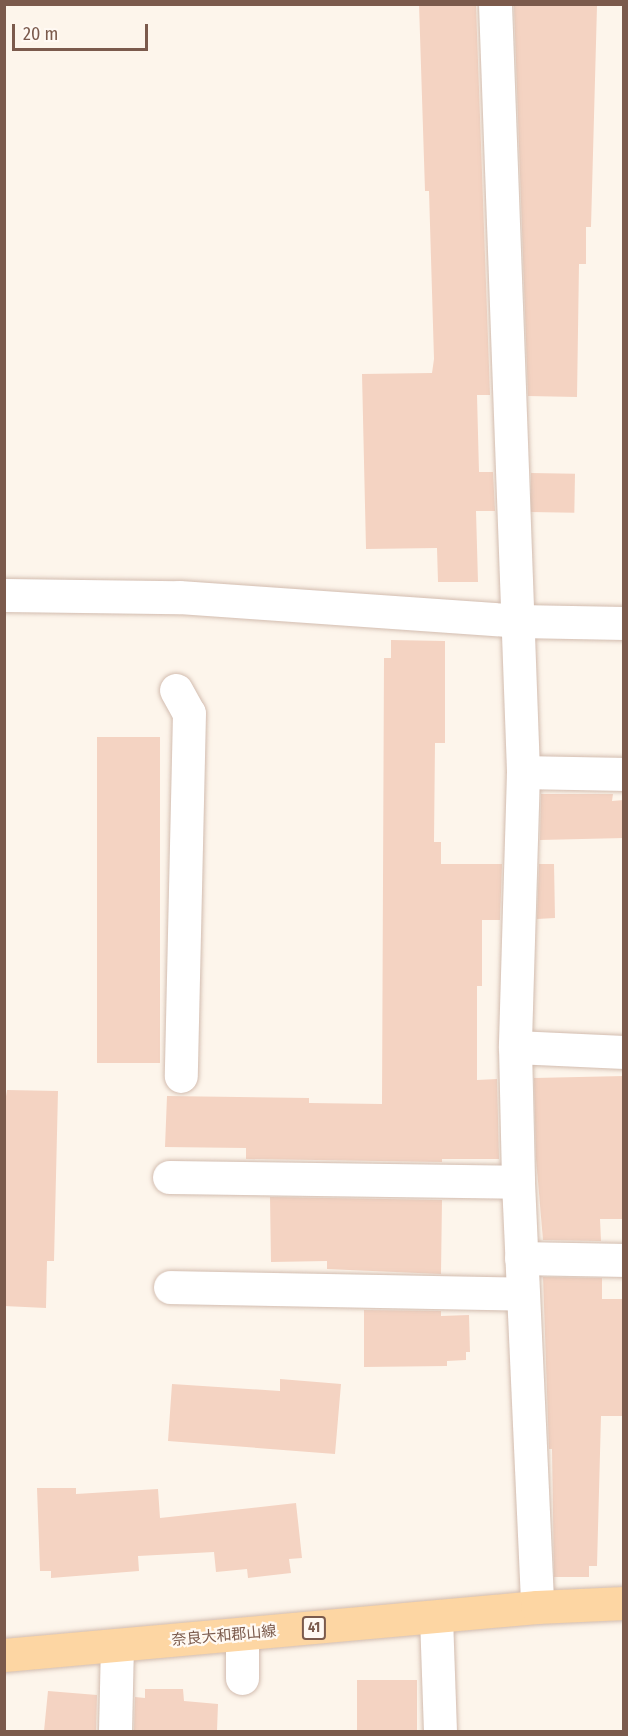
<!DOCTYPE html>
<html>
<head>
<meta charset="utf-8">
<style>
	body { margin:0 }
	#map { position:relative; width:628px; height:1736px; overflow:hidden; background:#fdf5eb; font-family:"Fira Sans Condensed","Noto Sans JP",sans-serif }
	div>[style] { position:absolute }
	.building>* { inset:0; background:#f4d3c2; transform-origin:0 0 }
	.roads { filter:drop-shadow(0 0 2px #d2bcaf) drop-shadow(0 0 2px #d2bcaf) }
	.minor>* { height:33px; margin:-16.5px; padding:0 16.5px; transform-origin:16.5px; border-radius:16.5px; background:#fff }
	.major>* { height:33px; margin:-16.5px; padding:0 16.5px; transform-origin:16.5px; border-radius:16.5px; background:#fdd6a3 }
	span { translate:-50% -50%; white-space:nowrap; text-align:center; line-height:1.15; -webkit-text-stroke:4.5px #fff9f3; paint-order:stroke }
	.shield-label span { padding:2px 4px; background:#fff9f3; border:2px solid; border-radius:4px; -webkit-text-stroke-width:0 }
	.shield-label { font-size:14px; color:#7b5a4c; font-weight:700 }
	.street-label { font-size:15px; color:#7b5a4c }
	.frame { position:absolute; inset:0; border:6px solid #7b5a4c; pointer-events:none }
	.scale { position:absolute; left:12px; top:24px; width:136px; height:27px; box-sizing:border-box; border:3px solid #7b5a4c; border-top:0; padding-left:8px; font-size:18px; line-height:21px; white-space:nowrap; color:#7b5a4c; -webkit-text-stroke:4px #fff9f3; paint-order:stroke }
</style>
</head>
<body>
<div id="map">
	<div class="building">
		<div style="clip-path:polygon(419px 4px,476px 6px,490px 395px,477px 395px,479px 472px,493px 472px,495px 511px,476px 511px,478px 582px,438px 582px,437px 548px,366px 549px,362px 374px,432px 373px,434px 359px,429px 191px,425px 191px)"></div>
		<div style="clip-path:polygon(514px 6px,597px 6px,591px 227px,586px 227px,586px 264px,579px 264px,577px 397px,528px 396px)"></div>
		<div style="left:531px;top:473px;width:44px;height:39px;rotate:1deg"></div>
		<div style="clip-path:polygon(391px 640px,445px 641px,445px 743px,435px 743px,434px 842px,441px 842px,441px 864px,502px 864px,500px 920px,482px 920px,482px 986px,477px 986px,477px 1080px,497px 1079px,499px 1159px,442px 1159px,442px 1162px,246px 1159px,246px 1148px,165px 1147px,167px 1096px,309px 1098px,309px 1103px,382px 1104px,384px 658px,391px 658px)"></div>
		<div style="left:97px;top:737px;width:63px;height:326px"></div>
		<div style="clip-path:polygon(541px 794px,613px 794px,612px 801px,624px 800px,624px 838px,540px 840px)"></div>
		<div style="clip-path:polygon(539px 864px,554px 864px,555px 918px,537px 919px)"></div>
		<div style="clip-path:polygon(624px 1076px,624px 1219px,600px 1219px,601px 1241px,543px 1240px,536px 1158px,534px 1078px)"></div>
		<div style="clip-path:polygon(7px 1090px,58px 1091px,54px 1261px,47px 1261px,46px 1308px,4px 1306px,4px 1109px)"></div>
		<div style="clip-path:polygon(270px 1197px,442px 1200px,441px 1274px,327px 1269px,327px 1261px,271px 1262px)"></div>
		<div style="clip-path:polygon(543px 1277px,602px 1278px,602px 1299px,624px 1299px,624px 1416px,601px 1416px,597px 1566px,589px 1566px,589px 1577px,554px 1577px,552px 1449px,549px 1449px)"></div>
		<div style="clip-path:polygon(364px 1310px,441px 1311px,441px 1316px,469px 1315px,470px 1352px,466px 1352px,466px 1360px,447px 1361px,447px 1366px,364px 1367px)"></div>
		<div style="clip-path:polygon(280px 1379px,341px 1384px,335px 1454px,168px 1441px,172px 1384px,280px 1391px)"></div>
		<div style="clip-path:polygon(37px 1488px,76px 1488px,76px 1494px,158px 1489px,160px 1518px,296px 1503px,302px 1558px,289px 1559px,291px 1573px,248px 1578px,247px 1569px,216px 1572px,214px 1552px,138px 1556px,139px 1571px,51px 1578px,51px 1571px,40px 1571px)"></div>
		<div style="left:357px;top:1680px;width:60px;height:51px"></div>
		<div style="clip-path:polygon(145px 1689px,183px 1689px,184px 1701px,218px 1704px,217px 1731px,134px 1731px,135px 1697px,145px 1698px)"></div>
		<div style="clip-path:polygon(48px 1691px,97px 1695px,96px 1731px,44px 1731px)"></div>
	</div>
	<div class="roads">
		<div class="minor">
			<div style="left:495px;top:4px;width:769px;rotate:87.91deg"></div>
			<div style="left:523px;top:772px;width:275px;rotate:91.7deg"></div>
			<div style="left:515px;top:1047px;width:135px;rotate:88.7deg"></div>
			<div style="left:518px;top:1182px;width:425px;rotate:87.4deg"></div>
			<div style="left:4px;top:595px;width:175px;rotate:0.7deg"></div>
			<div style="left:179px;top:597px;width:340px;rotate:4deg"></div>
			<div style="left:518px;top:621px;width:106px;rotate:1.1deg"></div>
			<div style="left:176px;top:690px;width:26px;rotate:61deg"></div>
			<div style="left:189px;top:713px;width:363px;rotate:91.3deg"></div>
			<div style="left:523px;top:772px;width:101px;rotate:1.1deg"></div>
			<div style="left:515px;top:1047px;width:109px;rotate:2.6deg"></div>
			<div style="left:169px;top:1177px;width:349px;rotate:0.8deg"></div>
			<div style="left:521px;top:1258px;width:103px;rotate:1.1deg"></div>
			<div style="left:170px;top:1287px;width:353px;rotate:1.1deg"></div>
			<div style="left:436px;top:1617px;width:115px;rotate:88deg"></div>
			<div style="left:242px;top:1635px;width:43px;rotate:90deg"></div>
			<div style="left:115px;top:1732px;width:86px;rotate:-88.7deg"></div>
		</div>
		<div class="major">
			<div style="left:4px;top:1655px;width:535px;rotate:-5.15deg"></div>
			<div style="left:537px;top:1607px;width:87px;rotate:-2.6deg"></div>
		</div>
	</div>
	<div class="shield-label">
		<span style="left:314px;top:1628px">41</span>
	</div>
	<div class="street-label">
		<span style="left:224px;top:1636px;rotate:-5deg">奈良大和郡山線</span>
	</div>
	<div class="frame"></div>
	<div class="scale">20 m</div>
</div>
</body>
</html>
